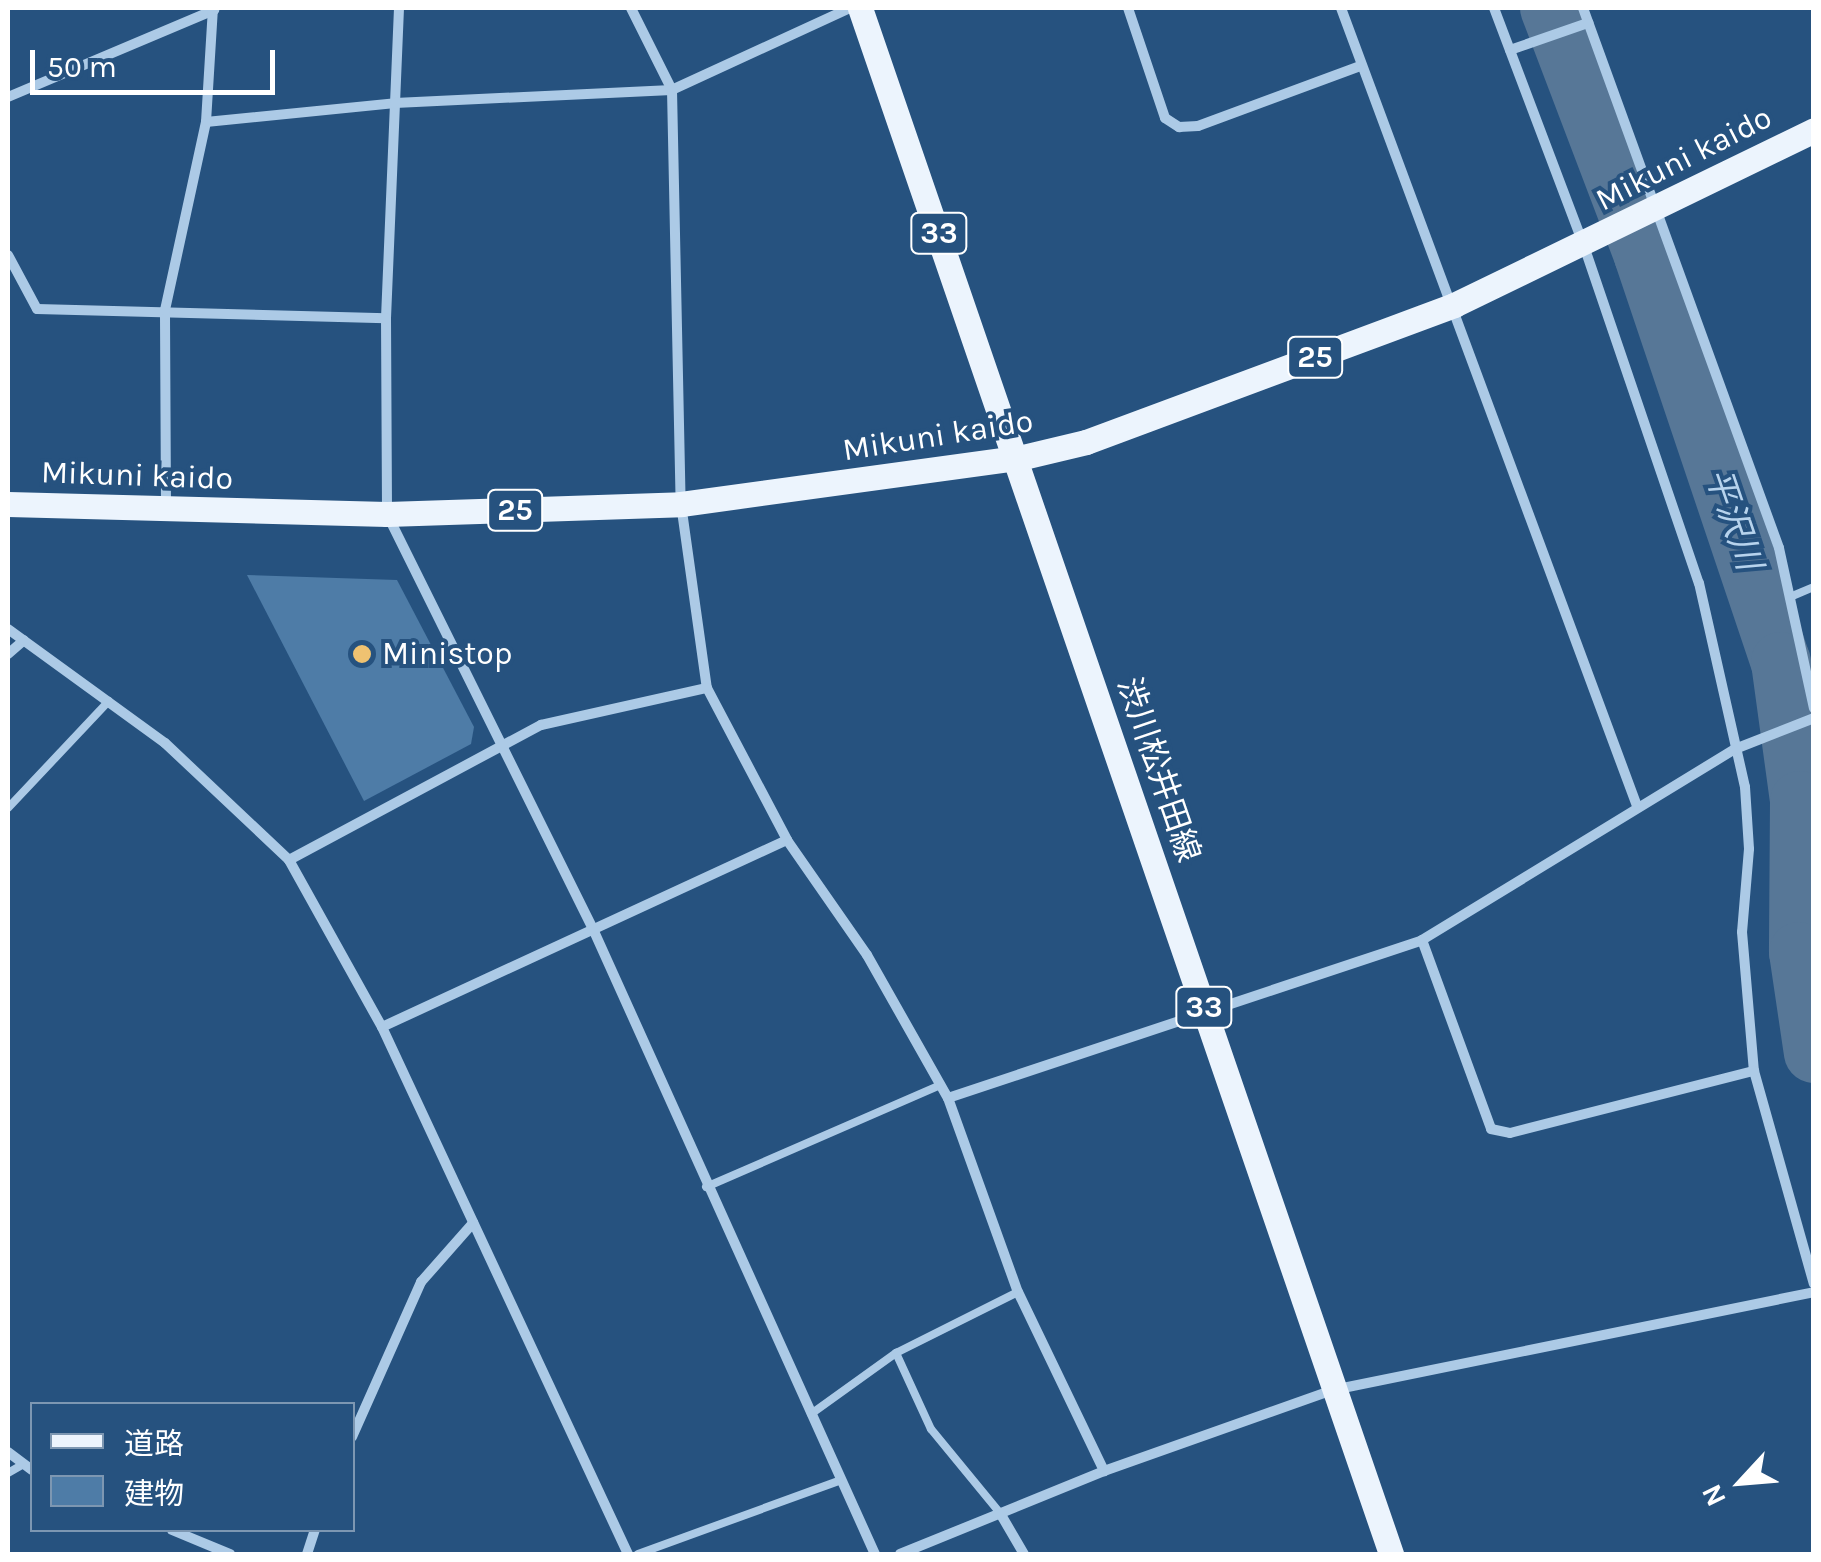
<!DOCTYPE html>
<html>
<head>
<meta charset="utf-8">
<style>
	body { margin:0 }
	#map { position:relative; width:1821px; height:1562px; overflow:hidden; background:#26527f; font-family:Karla,"Noto Sans JP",sans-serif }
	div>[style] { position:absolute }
	.river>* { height:60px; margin:-30px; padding:0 30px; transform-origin:30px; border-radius:30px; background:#577797 }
	.building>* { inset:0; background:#4e7ca7 }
	.service>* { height:8px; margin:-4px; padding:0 4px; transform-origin:4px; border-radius:4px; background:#accae6 }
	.minor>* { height:10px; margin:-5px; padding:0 5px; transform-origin:5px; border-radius:5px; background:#accae6 }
	.primary>* { height:25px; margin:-12.5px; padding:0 12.5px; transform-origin:12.5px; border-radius:12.5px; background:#ecf4fd }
	.dots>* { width:28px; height:28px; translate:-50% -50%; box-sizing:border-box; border:5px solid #26527f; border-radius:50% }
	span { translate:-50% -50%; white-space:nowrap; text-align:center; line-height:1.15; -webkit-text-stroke:8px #26527f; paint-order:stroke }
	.shield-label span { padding:2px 8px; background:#26527f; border:2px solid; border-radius:8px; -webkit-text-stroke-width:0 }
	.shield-label { font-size:30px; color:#fff; font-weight:700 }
	.street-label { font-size:32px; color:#fff }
	.poi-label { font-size:32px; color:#fff }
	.left { translate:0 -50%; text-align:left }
	.water-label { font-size:35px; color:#b7d3ed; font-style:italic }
	.frame { position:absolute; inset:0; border:10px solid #fff; pointer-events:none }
	.legend { position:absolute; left:30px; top:1402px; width:325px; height:130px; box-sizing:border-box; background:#26527f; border:2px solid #7d97b2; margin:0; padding:12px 18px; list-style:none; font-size:30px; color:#fff }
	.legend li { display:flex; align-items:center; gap:20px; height:50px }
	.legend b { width:50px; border:2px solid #7d97b2 }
	.north { position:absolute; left:1691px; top:1432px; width:100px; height:100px; -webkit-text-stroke:8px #26527f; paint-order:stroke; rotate:244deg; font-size:28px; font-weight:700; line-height:40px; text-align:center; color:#fff }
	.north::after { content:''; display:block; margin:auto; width:35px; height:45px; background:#fff; clip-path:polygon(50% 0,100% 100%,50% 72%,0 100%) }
	.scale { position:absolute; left:30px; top:50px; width:245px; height:45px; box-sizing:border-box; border:5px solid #fff; border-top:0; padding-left:12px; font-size:30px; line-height:35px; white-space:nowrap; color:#fff; -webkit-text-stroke:8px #26527f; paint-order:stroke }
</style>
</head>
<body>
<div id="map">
	<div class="river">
		<div style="left:1550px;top:8px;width:265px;rotate:69.2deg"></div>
		<div style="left:1644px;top:256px;width:428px;rotate:71.4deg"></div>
		<div style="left:1781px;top:662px;width:140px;rotate:82.2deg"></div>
		<div style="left:1800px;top:801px;width:151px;rotate:90.4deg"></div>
		<div style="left:1799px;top:952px;width:102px;rotate:81.6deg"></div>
	</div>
	<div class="building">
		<div style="clip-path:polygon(247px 575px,397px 580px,474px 727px,471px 744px,364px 801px)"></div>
	</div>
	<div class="service">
		<div style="left:1790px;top:597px;width:26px;rotate:-23deg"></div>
		<div style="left:8px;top:808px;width:147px;rotate:-46.7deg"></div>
		<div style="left:706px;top:1187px;width:256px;rotate:-23.5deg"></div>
		<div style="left:896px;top:1353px;width:84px;rotate:65.3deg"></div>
		<div style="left:931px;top:1429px;width:109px;rotate:50.6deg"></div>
		<div style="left:811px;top:1414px;width:105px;rotate:-35.7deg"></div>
		<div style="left:896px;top:1353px;width:136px;rotate:-26.6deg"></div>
		<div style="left:8px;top:1473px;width:16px;rotate:-30deg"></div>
		<div style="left:638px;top:1554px;width:216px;rotate:-20deg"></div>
	</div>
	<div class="minor">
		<div style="left:399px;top:8px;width:310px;rotate:92.4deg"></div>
		<div style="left:386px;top:318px;width:196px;rotate:89.7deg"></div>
		<div style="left:387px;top:514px;width:463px;rotate:63.6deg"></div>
		<div style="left:593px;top:929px;width:686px;rotate:65.72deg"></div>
		<div style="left:850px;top:8px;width:196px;rotate:155.3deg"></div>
		<div style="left:672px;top:90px;width:414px;rotate:88.8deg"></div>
		<div style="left:681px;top:504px;width:186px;rotate:82deg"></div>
		<div style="left:707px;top:688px;width:172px;rotate:62.2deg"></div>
		<div style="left:787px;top:840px;width:140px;rotate:55.2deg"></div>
		<div style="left:867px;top:955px;width:164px;rotate:60.5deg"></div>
		<div style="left:948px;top:1098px;width:206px;rotate:70.2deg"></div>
		<div style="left:1018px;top:1292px;width:199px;rotate:64.3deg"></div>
		<div style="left:1128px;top:8px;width:116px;rotate:71.4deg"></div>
		<div style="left:1165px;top:118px;width:17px;rotate:33deg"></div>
		<div style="left:1179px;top:127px;width:19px;rotate:-3deg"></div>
		<div style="left:1198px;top:126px;width:173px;rotate:-20.3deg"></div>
		<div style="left:1341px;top:8px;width:851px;rotate:69.65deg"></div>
		<div style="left:1494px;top:8px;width:254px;rotate:69.3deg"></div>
		<div style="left:1584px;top:246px;width:356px;rotate:71.2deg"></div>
		<div style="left:1699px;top:583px;width:209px;rotate:77.3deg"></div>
		<div style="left:1745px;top:787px;width:62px;rotate:86.3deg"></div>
		<div style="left:1749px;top:849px;width:83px;rotate:94.8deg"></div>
		<div style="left:1742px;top:932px;width:140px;rotate:85.1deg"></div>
		<div style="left:1754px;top:1071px;width:221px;rotate:74.3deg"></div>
		<div style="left:1583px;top:8px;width:574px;rotate:70.05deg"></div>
		<div style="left:1779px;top:548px;width:164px;rotate:77.7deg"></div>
		<div style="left:1510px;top:50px;width:83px;rotate:-19.1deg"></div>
		<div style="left:8px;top:97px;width:224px;rotate:-22.9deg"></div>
		<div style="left:206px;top:122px;width:190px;rotate:-5.7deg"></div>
		<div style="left:395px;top:103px;width:277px;rotate:-2.7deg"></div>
		<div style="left:672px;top:90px;width:92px;rotate:-116.6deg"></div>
		<div style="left:8px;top:255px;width:61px;rotate:61.8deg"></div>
		<div style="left:37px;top:309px;width:349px;rotate:1.5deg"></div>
		<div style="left:166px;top:507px;width:197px;rotate:-90.3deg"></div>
		<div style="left:165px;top:310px;width:192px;rotate:-77.7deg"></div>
		<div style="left:206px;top:122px;width:114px;rotate:-86.5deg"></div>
		<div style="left:8px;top:629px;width:194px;rotate:36deg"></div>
		<div style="left:165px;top:743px;width:170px;rotate:43.3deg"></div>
		<div style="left:289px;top:860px;width:191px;rotate:60.9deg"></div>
		<div style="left:382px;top:1027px;width:582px;rotate:64.98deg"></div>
		<div style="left:8px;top:654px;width:21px;rotate:-41deg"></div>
		<div style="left:289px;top:860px;width:286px;rotate:-28.2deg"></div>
		<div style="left:541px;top:725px;width:170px;rotate:-12.6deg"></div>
		<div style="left:1422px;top:940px;width:201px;rotate:69.9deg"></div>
		<div style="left:1491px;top:1129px;width:19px;rotate:12deg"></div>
		<div style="left:1510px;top:1133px;width:252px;rotate:-14.3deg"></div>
		<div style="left:382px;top:1027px;width:446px;rotate:-24.8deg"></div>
		<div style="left:948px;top:1098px;width:500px;rotate:-18.4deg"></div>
		<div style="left:1422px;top:940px;width:367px;rotate:-31.4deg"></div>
		<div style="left:1735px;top:749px;width:85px;rotate:-21.4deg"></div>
		<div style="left:352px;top:1437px;width:170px;rotate:-66deg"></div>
		<div style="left:421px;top:1282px;width:79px;rotate:-48.6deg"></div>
		<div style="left:8px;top:1452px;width:30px;rotate:37deg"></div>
		<div style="left:1000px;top:1513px;width:48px;rotate:59.7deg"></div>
		<div style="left:172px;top:1530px;width:63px;rotate:22.5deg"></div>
		<div style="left:307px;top:1554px;width:25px;rotate:-72deg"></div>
		<div style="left:900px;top:1554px;width:220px;rotate:-22.1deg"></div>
		<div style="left:1104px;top:1471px;width:243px;rotate:-19.5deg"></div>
		<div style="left:1333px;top:1390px;width:491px;rotate:-11.5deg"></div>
	</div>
	<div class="primary">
		<div style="left:860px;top:8px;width:1635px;rotate:71.04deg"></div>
		<div style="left:8px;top:504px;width:379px;rotate:1.5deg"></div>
		<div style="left:387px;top:514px;width:294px;rotate:-1.9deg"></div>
		<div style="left:681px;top:504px;width:341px;rotate:-7.8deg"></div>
		<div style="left:1019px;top:458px;width:69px;rotate:-13.4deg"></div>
		<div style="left:1086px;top:442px;width:393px;rotate:-20.4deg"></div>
		<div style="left:1454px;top:305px;width:400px;rotate:-25.9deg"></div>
	</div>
	<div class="dots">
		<div style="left:362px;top:654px;background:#efc271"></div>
	</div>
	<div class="shield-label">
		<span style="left:939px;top:233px">33</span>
		<span style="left:1315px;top:357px">25</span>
		<span style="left:515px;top:510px">25</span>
		<span style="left:1204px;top:1007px">33</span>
	</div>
	<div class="street-label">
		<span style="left:1684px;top:159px;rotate:-27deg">Mikuni kaido</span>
		<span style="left:938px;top:436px;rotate:-9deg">Mikuni kaido</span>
		<span style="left:137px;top:476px;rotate:2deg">Mikuni kaido</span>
		<span style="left:1158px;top:770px;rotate:71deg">渋川松井田線</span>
	</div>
	<div class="poi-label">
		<span class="left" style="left:382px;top:654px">Ministop</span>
	</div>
	<div class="water-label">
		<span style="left:1733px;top:519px;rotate:71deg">平沢川</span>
	</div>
	<div class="frame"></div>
	<ul class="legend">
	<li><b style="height:12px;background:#ecf4fd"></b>道路</li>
	<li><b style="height:28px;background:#4e7ca7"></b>建物</li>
	</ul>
	<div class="north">N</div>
	<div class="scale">50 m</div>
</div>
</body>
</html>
